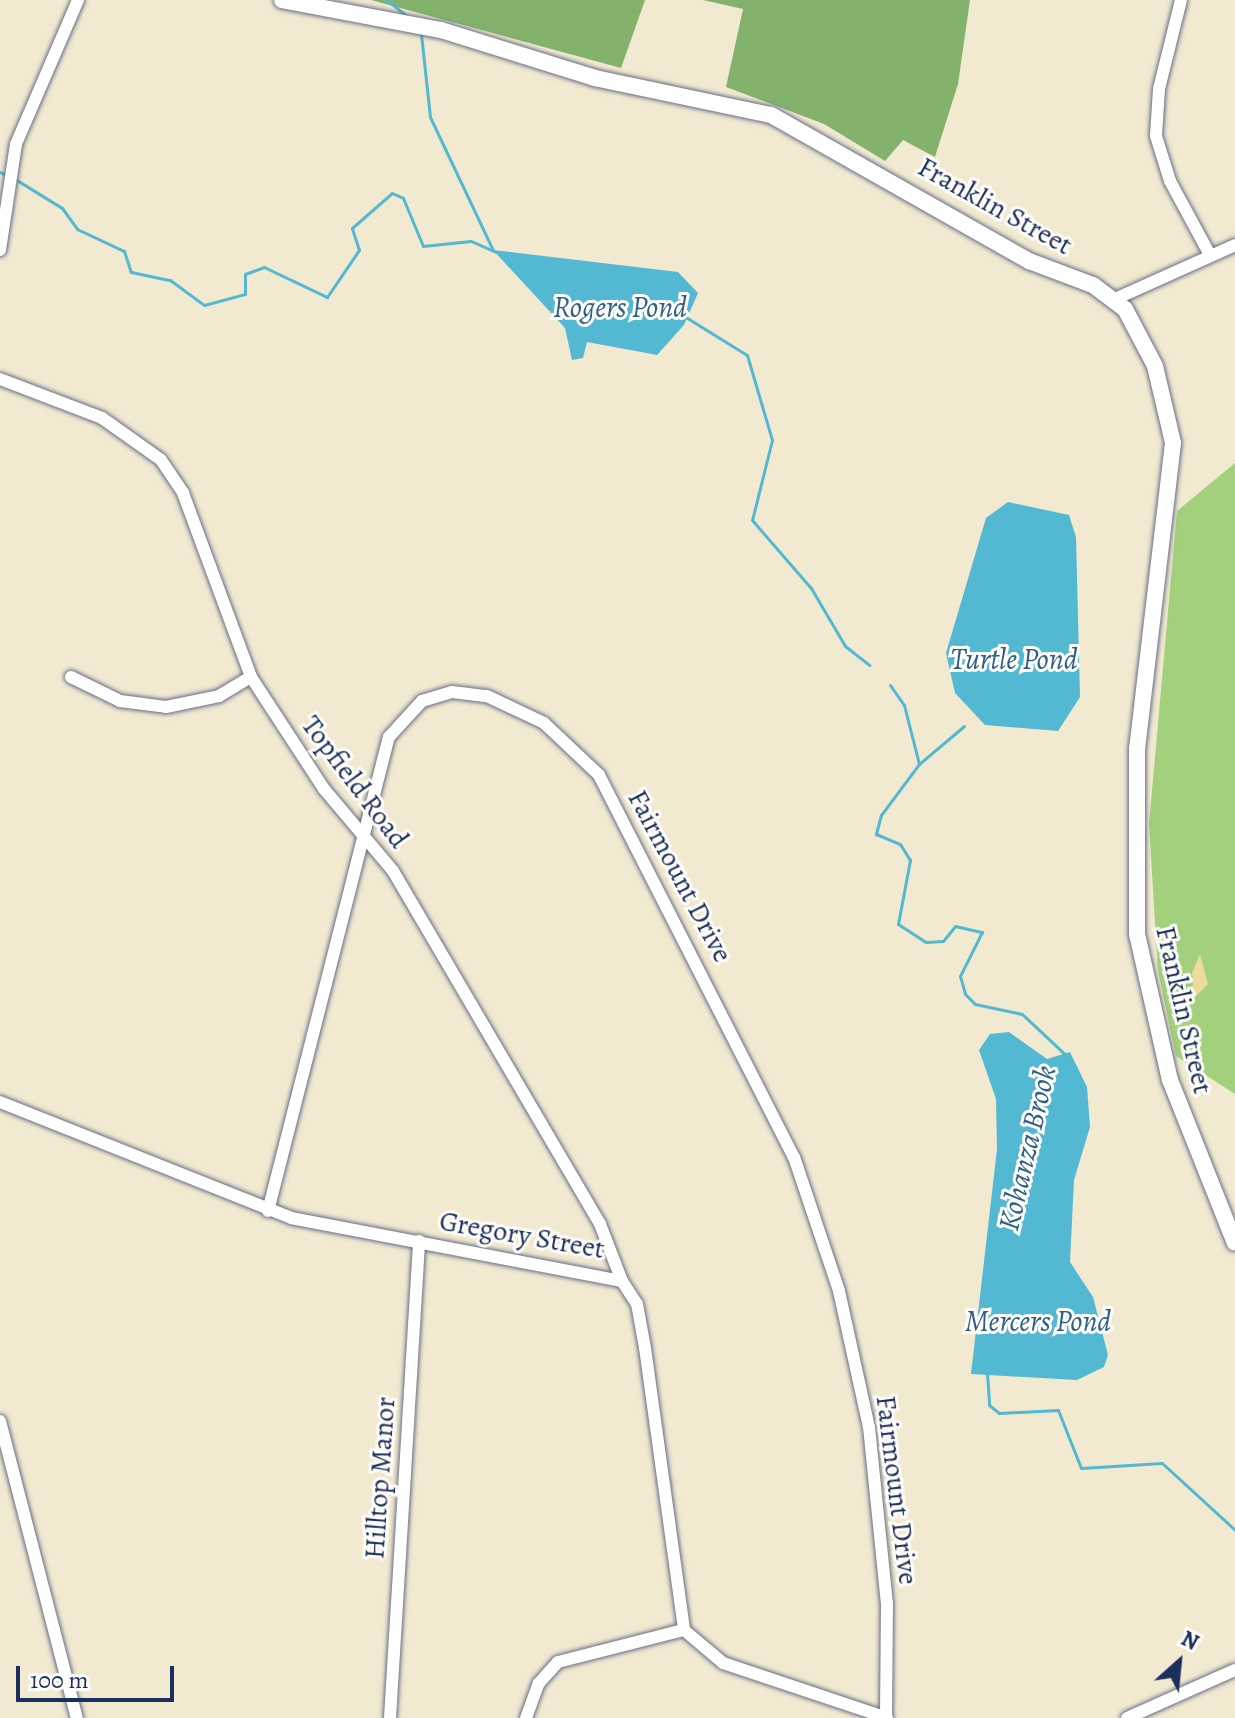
<!DOCTYPE html>
<html>
<head>
<meta charset="utf-8">
<style>
	body { margin:0 }
	#map { position:relative; width:1235px; height:1718px; overflow:hidden; background:#f2e9d1; font-family:Alegreya,serif }
	div>[style] { position:absolute }
	.green>* { inset:0; background:#a3d07d }
	.forest>* { inset:0; background:#82b26c }
	.sand>* { inset:0; background:#eeda9e }
	.water>* { inset:0; background:#53b8d1 }
	.stream>* { height:3px; margin:-1.5px; padding:0 1.5px; transform-origin:1.5px; border-radius:1.5px; background:#53b8d1 }
	.roads { filter:drop-shadow(0 0 2px #667086) drop-shadow(0 0 2px #667086) }
	.street>* { height:12px; margin:-6px; padding:0 6px; transform-origin:6px; border-radius:6px; background:#fff }
	.secondary>* { height:16px; margin:-8px; padding:0 8px; transform-origin:8px; border-radius:8px; background:#fff }
	span { translate:-50% -50%; white-space:nowrap; text-align:center; line-height:1.15; -webkit-text-stroke:6px #fdfcf7; paint-order:stroke }
	.street-label { font-size:28px; color:#1b2f5e }
	.water-label { font-size:30px; color:#2f5f86; font-style:italic }
	.north { position:absolute; left:1139px; top:1622px; width:80px; height:80px; -webkit-text-stroke:6px #fdfcf7; paint-order:stroke; rotate:27deg; font-size:22px; font-weight:700; line-height:32px; text-align:center; color:#1b2f5e }
	.north::after { content:''; display:block; margin:auto; width:28px; height:36px; background:#1b2f5e; clip-path:polygon(50% 0,100% 100%,50% 72%,0 100%) }
	.scale { position:absolute; left:16px; top:1666px; width:158px; height:36px; box-sizing:border-box; border:4px solid #1b2f5e; border-top:0; padding-left:10px; font-size:24px; line-height:28px; white-space:nowrap; color:#1b2f5e; -webkit-text-stroke:6px #fdfcf7; paint-order:stroke }
</style>
</head>
<body>
<div id="map">
	<div class="green">
		<div style="clip-path:polygon(1235px 463px,1235px 1094px,1176px 1056px,1158px 971px,1149px 824px,1177px 511px)"></div>
	</div>
	<div class="forest">
		<div style="clip-path:polygon(371px 0,645px 0,621px 68px)"></div>
		<div style="clip-path:polygon(703px 0,970px 0,958px 84px,935px 157px,903px 140px,885px 161px,824px 124px,726px 87px,743px 9px)"></div>
	</div>
	<div class="sand">
		<div style="clip-path:polygon(1200px 954px,1208px 984px,1194px 998px,1192px 973px)"></div>
	</div>
	<div class="water">
		<div style="clip-path:polygon(493px 250px,678px 272px,698px 293px,684px 325px,657px 355px,587px 342px,583px 358px,572px 360px,565px 328px)"></div>
		<div style="clip-path:polygon(1008px 502px,1069px 515px,1076px 537px,1080px 697px,1058px 731px,985px 725px,955px 693px,946px 653px,986px 518px)"></div>
		<div style="clip-path:polygon(1009px 1032px,1047px 1059px,1070px 1052px,1087px 1087px,1090px 1127px,1074px 1180px,1070px 1262px,1093px 1297px,1108px 1355px,1104px 1367px,1077px 1380px,971px 1374px,997px 1149px,996px 1099px,979px 1050px,990px 1034px)"></div>
	</div>
	<div class="stream">
		<div style="left:387px;top:0;width:26px;rotate:39deg"></div>
		<div style="left:421px;top:34px;width:83px;rotate:83.8deg"></div>
		<div style="left:430px;top:117px;width:147px;rotate:64.7deg"></div>
		<div style="left:0;top:172px;width:10px;rotate:24deg"></div>
		<div style="left:15px;top:179px;width:55px;rotate:31.7deg"></div>
		<div style="left:62px;top:208px;width:26px;rotate:54deg"></div>
		<div style="left:77px;top:229px;width:52px;rotate:25.1deg"></div>
		<div style="left:124px;top:251px;width:22px;rotate:72deg"></div>
		<div style="left:131px;top:272px;width:40px;rotate:12deg"></div>
		<div style="left:170px;top:280px;width:42px;rotate:36.3deg"></div>
		<div style="left:204px;top:305px;width:42px;rotate:-15deg"></div>
		<div style="left:245px;top:294px;width:20px;rotate:-90deg"></div>
		<div style="left:245px;top:274px;width:20px;rotate:-20deg"></div>
		<div style="left:264px;top:267px;width:70px;rotate:25.5deg"></div>
		<div style="left:327px;top:297px;width:57px;rotate:-55.8deg"></div>
		<div style="left:359px;top:250px;width:23px;rotate:-108deg"></div>
		<div style="left:352px;top:228px;width:53px;rotate:-41.2deg"></div>
		<div style="left:392px;top:193px;width:12px;rotate:24deg"></div>
		<div style="left:403px;top:198px;width:52px;rotate:67.4deg"></div>
		<div style="left:423px;top:246px;width:48px;rotate:-5.9deg"></div>
		<div style="left:471px;top:241px;width:27px;rotate:24deg"></div>
		<div style="left:684px;top:316px;width:74px;rotate:31.8deg"></div>
		<div style="left:747px;top:355px;width:89px;rotate:73.6deg"></div>
		<div style="left:772px;top:440px;width:82px;rotate:104deg"></div>
		<div style="left:752px;top:520px;width:90px;rotate:49.1deg"></div>
		<div style="left:811px;top:588px;width:67px;rotate:59.6deg"></div>
		<div style="left:845px;top:646px;width:31px;rotate:38deg"></div>
		<div style="left:890px;top:685px;width:24px;rotate:55deg"></div>
		<div style="left:904px;top:705px;width:61px;rotate:75.7deg"></div>
		<div style="left:964px;top:726px;width:59px;rotate:139.8deg"></div>
		<div style="left:919px;top:764px;width:64px;rotate:126.7deg"></div>
		<div style="left:881px;top:815px;width:20px;rotate:105deg"></div>
		<div style="left:876px;top:834px;width:26px;rotate:23deg"></div>
		<div style="left:900px;top:844px;width:19px;rotate:58deg"></div>
		<div style="left:910px;top:860px;width:65px;rotate:100.6deg"></div>
		<div style="left:898px;top:924px;width:33px;rotate:33deg"></div>
		<div style="left:926px;top:942px;width:17px;rotate:-3deg"></div>
		<div style="left:943px;top:941px;width:19px;rotate:-51deg"></div>
		<div style="left:955px;top:926px;width:28px;rotate:13deg"></div>
		<div style="left:982px;top:932px;width:49px;rotate:116.6deg"></div>
		<div style="left:960px;top:976px;width:19px;rotate:74deg"></div>
		<div style="left:965px;top:994px;width:14px;rotate:45deg"></div>
		<div style="left:975px;top:1004px;width:48px;rotate:12deg"></div>
		<div style="left:1022px;top:1014px;width:63px;rotate:43.1deg"></div>
		<div style="left:987px;top:1373px;width:32px;rotate:86deg"></div>
		<div style="left:989px;top:1405px;width:13px;rotate:39deg"></div>
		<div style="left:999px;top:1413px;width:59px;rotate:-2.9deg"></div>
		<div style="left:1058px;top:1410px;width:62px;rotate:68.4deg"></div>
		<div style="left:1081px;top:1468px;width:81px;rotate:-3.5deg"></div>
		<div style="left:1162px;top:1463px;width:99px;rotate:42.5deg"></div>
	</div>
	<div class="roads">
		<div class="street">
			<div style="left:1181px;top:0;width:92px;rotate:103.9deg"></div>
			<div style="left:1159px;top:89px;width:47px;rotate:93.7deg"></div>
			<div style="left:1156px;top:136px;width:47px;rotate:72.7deg"></div>
			<div style="left:1170px;top:181px;width:84px;rotate:61.6deg"></div>
			<div style="left:0;top:250px;width:107px;rotate:-81.4deg"></div>
			<div style="left:16px;top:144px;width:157px;rotate:-66.7deg"></div>
			<div style="left:1115px;top:299px;width:132px;rotate:-24.2deg"></div>
			<div style="left:0;top:379px;width:109px;rotate:20.9deg"></div>
			<div style="left:102px;top:418px;width:72px;rotate:35.4deg"></div>
			<div style="left:161px;top:460px;width:40px;rotate:56deg"></div>
			<div style="left:183px;top:493px;width:196px;rotate:69.7deg"></div>
			<div style="left:251px;top:677px;width:134px;rotate:56.9deg"></div>
			<div style="left:324px;top:789px;width:107px;rotate:49.9deg"></div>
			<div style="left:393px;top:871px;width:409px;rotate:59.6deg"></div>
			<div style="left:600px;top:1224px;width:61px;rotate:68.9deg"></div>
			<div style="left:71px;top:677px;width:55px;rotate:26.1deg"></div>
			<div style="left:120px;top:701px;width:46px;rotate:7.4deg"></div>
			<div style="left:166px;top:707px;width:54px;rotate:-11.7deg"></div>
			<div style="left:219px;top:696px;width:37px;rotate:-31deg"></div>
			<div style="left:0;top:1102px;width:313px;rotate:21.7deg"></div>
			<div style="left:291px;top:1218px;width:337px;rotate:10.8deg"></div>
			<div style="left:622px;top:1281px;width:27px;rotate:57deg"></div>
			<div style="left:637px;top:1304px;width:45px;rotate:79.7deg"></div>
			<div style="left:645px;top:1348px;width:285px;rotate:82.1deg"></div>
			<div style="left:684px;top:1630px;width:51px;rotate:40.2deg"></div>
			<div style="left:723px;top:1663px;width:173px;rotate:18.5deg"></div>
			<div style="left:268px;top:1211px;width:489px;rotate:-75.7deg"></div>
			<div style="left:389px;top:737px;width:49px;rotate:-47.5deg"></div>
			<div style="left:422px;top:701px;width:31px;rotate:-17deg"></div>
			<div style="left:452px;top:692px;width:35px;rotate:7deg"></div>
			<div style="left:487px;top:696px;width:63px;rotate:25.3deg"></div>
			<div style="left:544px;top:723px;width:76px;rotate:43.4deg"></div>
			<div style="left:599px;top:775px;width:429px;rotate:63deg"></div>
			<div style="left:794px;top:1157px;width:141px;rotate:71.4deg"></div>
			<div style="left:839px;top:1291px;width:139px;rotate:77.6deg"></div>
			<div style="left:869px;top:1427px;width:177px;rotate:84.2deg"></div>
			<div style="left:887px;top:1603px;width:115px;rotate:90.5deg"></div>
			<div style="left:0;top:1421px;width:307px;rotate:75.5deg"></div>
			<div style="left:390px;top:1718px;width:478px;rotate:-86.5deg"></div>
			<div style="left:526px;top:1718px;width:37px;rotate:-70deg"></div>
			<div style="left:539px;top:1683px;width:28px;rotate:-48deg"></div>
			<div style="left:558px;top:1662px;width:130px;rotate:-14.3deg"></div>
			<div style="left:1127px;top:1718px;width:118px;rotate:-24deg"></div>
		</div>
		<div class="secondary">
			<div style="left:282px;top:0;width:162px;rotate:10.7deg"></div>
			<div style="left:441px;top:30px;width:161px;rotate:17.3deg"></div>
			<div style="left:595px;top:78px;width:180px;rotate:11.9deg"></div>
			<div style="left:771px;top:115px;width:296px;rotate:29.5deg"></div>
			<div style="left:1029px;top:261px;width:68px;rotate:20.6deg"></div>
			<div style="left:1093px;top:285px;width:40px;rotate:37deg"></div>
			<div style="left:1125px;top:309px;width:64px;rotate:62.2deg"></div>
			<div style="left:1155px;top:366px;width:79px;rotate:76.8deg"></div>
			<div style="left:1173px;top:443px;width:307px;rotate:96.7deg"></div>
			<div style="left:1137px;top:748px;width:186px;rotate:90deg"></div>
			<div style="left:1137px;top:934px;width:150px;rotate:77.3deg"></div>
			<div style="left:1170px;top:1080px;width:175px;rotate:68.3deg"></div>
		</div>
	</div>
	<div class="street-label">
		<span style="left:995px;top:206px;rotate:29deg">Franklin Street</span>
		<span style="left:355px;top:782px;rotate:53deg">Topfield Road</span>
		<span style="left:680px;top:876px;rotate:62deg">Fairmount Drive</span>
		<span style="left:1184px;top:1010px;rotate:77deg">Franklin Street</span>
		<span style="left:522px;top:1235px;rotate:10deg">Gregory Street</span>
		<span style="left:380px;top:1478px;rotate:-86deg">Hilltop Manor</span>
		<span style="left:897px;top:1490px;rotate:83deg">Fairmount Drive</span>
	</div>
	<div class="water-label">
		<span style="left:620px;top:307px">Rogers Pond</span>
		<span style="left:1014px;top:659px">Turtle Pond</span>
		<span style="left:1027px;top:1148px;rotate:-77deg">Kohanza Brook</span>
		<span style="left:1038px;top:1321px">Mercers Pond</span>
	</div>
	<div class="north">N</div>
	<div class="scale">100 m</div>
</div>
</body>
</html>
